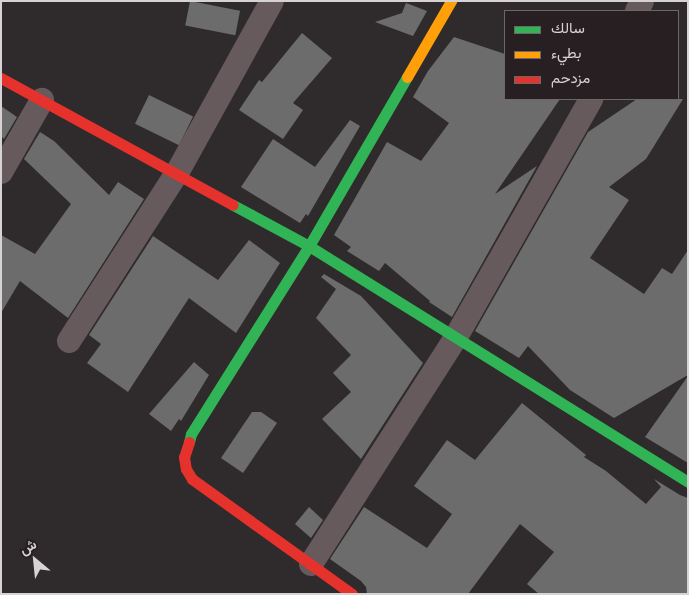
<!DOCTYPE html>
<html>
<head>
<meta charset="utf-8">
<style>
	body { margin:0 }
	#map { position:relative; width:689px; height:595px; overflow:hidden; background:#2f2b2c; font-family:"Golos Text",Vazirmatn,sans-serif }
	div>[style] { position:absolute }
	.building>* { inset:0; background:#6c6c6c; transform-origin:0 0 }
	.street>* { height:24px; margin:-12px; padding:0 12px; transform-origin:12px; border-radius:12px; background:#675a5d }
	.fast>* { height:11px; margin:-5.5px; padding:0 5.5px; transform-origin:5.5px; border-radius:5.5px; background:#30b455 }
	.slow>* { height:11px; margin:-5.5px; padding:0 5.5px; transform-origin:5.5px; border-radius:5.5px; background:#ff9f0a }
	.jam>* { height:11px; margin:-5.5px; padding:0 5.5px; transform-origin:5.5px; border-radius:5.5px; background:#e5322d }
	span { translate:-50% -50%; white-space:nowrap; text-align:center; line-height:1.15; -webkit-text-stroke:5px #271f21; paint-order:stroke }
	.frame { position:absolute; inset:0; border:2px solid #d7d2d3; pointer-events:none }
	.legend { position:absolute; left:504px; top:10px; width:175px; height:90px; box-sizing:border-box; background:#271f21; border:1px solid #6d6768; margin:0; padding:6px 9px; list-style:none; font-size:15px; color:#d7d2d3 }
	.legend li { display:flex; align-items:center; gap:10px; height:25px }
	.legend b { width:25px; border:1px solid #6d6768 }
	.north { position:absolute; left:10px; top:535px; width:50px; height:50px; -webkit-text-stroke:4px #271f21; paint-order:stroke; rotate:332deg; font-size:14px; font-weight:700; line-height:20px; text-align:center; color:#d7d2d3 }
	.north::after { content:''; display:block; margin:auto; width:18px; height:22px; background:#d7d2d3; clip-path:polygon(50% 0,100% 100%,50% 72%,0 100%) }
</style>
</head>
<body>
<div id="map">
	<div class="building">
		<div style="left:190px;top:1px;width:51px;height:25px;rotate:11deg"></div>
		<div style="clip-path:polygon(406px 3px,427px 11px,413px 36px,375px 22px,402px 13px)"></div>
		<div style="clip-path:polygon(302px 33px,332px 58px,293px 103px,303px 110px,283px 139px,239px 110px,259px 80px,262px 82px)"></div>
		<div style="clip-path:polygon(454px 37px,505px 54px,505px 99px,560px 99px,495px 194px,537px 166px,452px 317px,429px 302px,430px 301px,385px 263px,379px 271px,347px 251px,351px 247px,334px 235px,387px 142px,421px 161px,449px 123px,413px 97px,428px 71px)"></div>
		<div style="left:149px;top:95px;width:49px;height:32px;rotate:26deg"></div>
		<div style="clip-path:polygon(637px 99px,683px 99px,646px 159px,609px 187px,629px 200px,590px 258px,644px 294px,662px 268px,672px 274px,688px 250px,688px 375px,614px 418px,570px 390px,528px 346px,519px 358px,475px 331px,588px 132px)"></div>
		<div style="clip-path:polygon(1px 106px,17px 117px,4px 139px,1px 136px)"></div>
		<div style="clip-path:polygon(350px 120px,360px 126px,308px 216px,306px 214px,300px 223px,241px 187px,273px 139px,315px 167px)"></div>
		<div style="clip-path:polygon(40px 132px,54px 141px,109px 195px,118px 182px,144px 199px,68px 318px,20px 281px,1px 313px,1px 235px,35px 254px,71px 204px,24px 159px)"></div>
		<div style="clip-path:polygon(153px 236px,218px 280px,249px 240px,280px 263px,236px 333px,189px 298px,128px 392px,87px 363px,101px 344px,89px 335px)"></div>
		<div style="clip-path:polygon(324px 274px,361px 296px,423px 363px,361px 459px,322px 419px,351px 392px,333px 373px,351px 355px,316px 318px,336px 289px,321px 277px)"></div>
		<div style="clip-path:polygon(194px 362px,209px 375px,181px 421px,179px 419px,171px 431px,149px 414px)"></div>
		<div style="clip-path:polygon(688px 376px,688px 463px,645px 437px)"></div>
		<div style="clip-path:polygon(522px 403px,586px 455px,584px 457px,606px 471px,646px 504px,661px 487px,654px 479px,680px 495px,688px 498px,688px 594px,539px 594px,527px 584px,554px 552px,520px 524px,468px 594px,367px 594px,366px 587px,361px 581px,330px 559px,364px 507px,427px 548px,452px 514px,414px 486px,447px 440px,475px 460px)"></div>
		<div style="clip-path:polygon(252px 412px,261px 412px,277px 423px,243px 473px,221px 458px)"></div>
		<div style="clip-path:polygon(309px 507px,323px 520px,311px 538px,295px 524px)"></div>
	</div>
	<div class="street">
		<div style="left:637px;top:11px;width:11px;rotate:-63deg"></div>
		<div style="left:1px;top:172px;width:83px;rotate:-60.3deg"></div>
		<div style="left:69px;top:341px;width:200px;rotate:-57.3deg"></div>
		<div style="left:177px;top:173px;width:196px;rotate:-61.1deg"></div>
		<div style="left:311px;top:564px;width:269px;rotate:-57.4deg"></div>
		<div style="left:456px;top:337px;width:274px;rotate:-60.4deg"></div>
	</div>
	<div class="fast">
		<div style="left:233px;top:205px;width:86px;rotate:28.3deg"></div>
		<div style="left:309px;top:246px;width:446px;rotate:31.9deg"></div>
		<div style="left:189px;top:442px;width:8px;rotate:-76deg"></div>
		<div style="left:191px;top:434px;width:222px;rotate:-57.9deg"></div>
		<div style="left:309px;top:246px;width:195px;rotate:-59.9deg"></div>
	</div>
	<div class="slow">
		<div style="left:407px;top:77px;width:88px;rotate:-59.9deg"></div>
	</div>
	<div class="jam">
		<div style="left:1px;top:78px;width:264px;rotate:28.7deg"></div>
		<div style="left:189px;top:442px;width:16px;rotate:108deg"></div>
		<div style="left:184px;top:457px;width:12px;rotate:81deg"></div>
		<div style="left:186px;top:469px;width:12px;rotate:59deg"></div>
		<div style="left:192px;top:479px;width:197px;rotate:35.7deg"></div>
	</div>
	<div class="frame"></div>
	<ul class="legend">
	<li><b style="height:6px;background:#30b455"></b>سالك</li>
	<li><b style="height:6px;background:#ff9f0a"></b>بطيء</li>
	<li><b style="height:6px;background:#e5322d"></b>مزدحم</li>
	</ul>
	<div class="north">ش</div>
</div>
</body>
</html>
